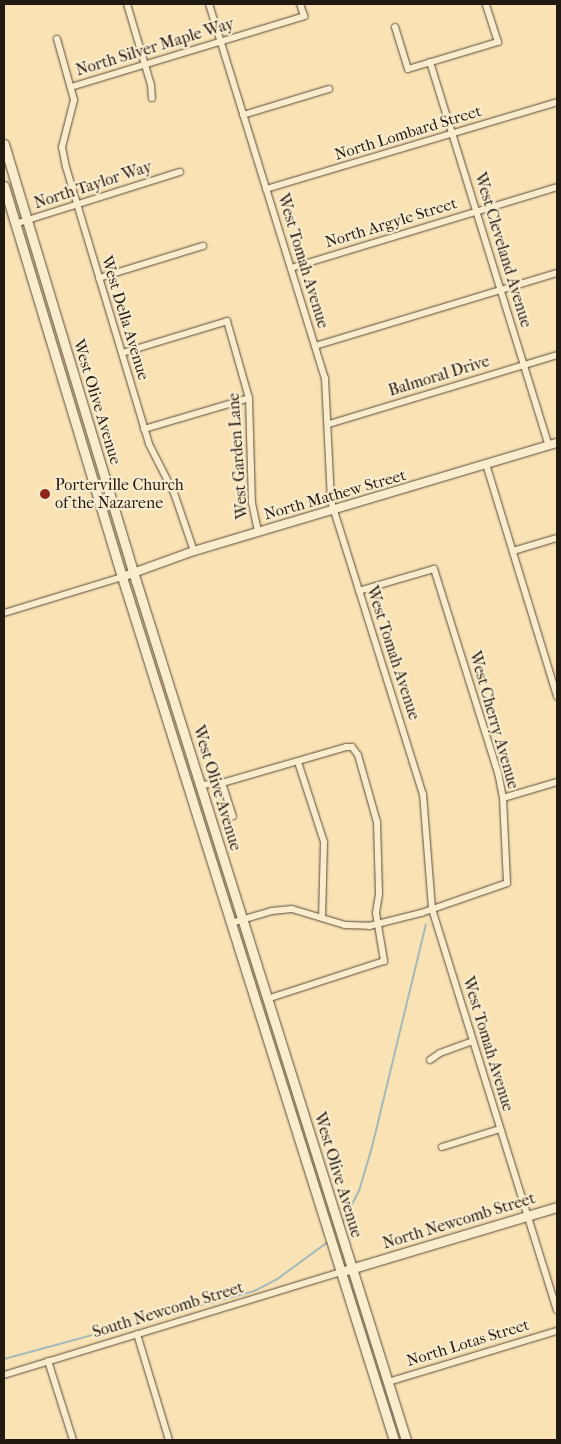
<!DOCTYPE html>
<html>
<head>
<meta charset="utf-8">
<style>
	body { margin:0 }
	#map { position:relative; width:561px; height:1444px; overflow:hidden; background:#f9e2b4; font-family:"IM FELL French Canon",serif }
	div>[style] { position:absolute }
	.stream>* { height:2px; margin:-1px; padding:0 1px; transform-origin:1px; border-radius:1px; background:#a4bab9 }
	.roads { filter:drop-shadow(0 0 1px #584b3a) drop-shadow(0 0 1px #584b3a) }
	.minor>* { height:6px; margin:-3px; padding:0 3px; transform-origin:3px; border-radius:3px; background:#fbecce }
	.tertiary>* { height:8px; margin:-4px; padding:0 4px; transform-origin:4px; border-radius:4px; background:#fbecce }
	.secondary>* { height:9px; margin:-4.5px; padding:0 4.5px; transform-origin:4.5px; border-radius:4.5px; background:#fbecce }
	.dots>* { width:14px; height:14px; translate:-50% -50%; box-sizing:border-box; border:2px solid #fbecce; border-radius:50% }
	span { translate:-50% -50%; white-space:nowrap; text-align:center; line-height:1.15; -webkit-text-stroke:4.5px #fbecce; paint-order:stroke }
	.street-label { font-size:16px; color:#221911 }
	.poi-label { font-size:16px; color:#221911 }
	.left { translate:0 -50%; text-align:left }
	.frame { position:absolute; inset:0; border:5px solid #221911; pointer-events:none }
</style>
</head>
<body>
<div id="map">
	<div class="stream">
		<div style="left:341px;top:1226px;width:39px;rotate:-63deg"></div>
		<div style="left:359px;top:1191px;width:46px;rotate:-73.5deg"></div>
		<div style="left:372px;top:1147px;width:229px;rotate:-76.4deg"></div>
		<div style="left:4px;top:1359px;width:259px;rotate:-15.2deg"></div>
		<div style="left:254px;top:1291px;width:25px;rotate:-27deg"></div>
		<div style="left:276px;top:1280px;width:66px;rotate:-36.3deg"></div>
	</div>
	<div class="roads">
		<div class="minor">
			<div style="left:127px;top:4px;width:84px;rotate:73.5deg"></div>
			<div style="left:151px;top:85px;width:13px;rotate:86deg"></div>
			<div style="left:209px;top:4px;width:392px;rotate:72.8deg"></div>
			<div style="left:325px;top:378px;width:123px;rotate:87.2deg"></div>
			<div style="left:331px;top:501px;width:307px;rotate:72.6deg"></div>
			<div style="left:423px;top:794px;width:115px;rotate:85.5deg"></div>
			<div style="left:432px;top:909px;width:420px;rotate:72.7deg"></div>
			<div style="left:395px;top:27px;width:44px;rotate:72.8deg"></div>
			<div style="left:408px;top:69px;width:94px;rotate:-16.7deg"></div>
			<div style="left:498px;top:42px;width:40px;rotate:-108deg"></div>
			<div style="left:57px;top:39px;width:63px;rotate:74.4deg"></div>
			<div style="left:74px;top:100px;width:49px;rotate:104.3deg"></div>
			<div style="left:62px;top:147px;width:20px;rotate:79deg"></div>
			<div style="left:66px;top:167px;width:289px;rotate:73.3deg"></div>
			<div style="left:149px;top:444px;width:55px;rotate:63deg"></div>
			<div style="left:174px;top:493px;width:61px;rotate:71deg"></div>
			<div style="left:430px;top:62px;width:402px;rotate:72.8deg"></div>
			<div style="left:71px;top:87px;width:244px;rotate:-16.9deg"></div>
			<div style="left:304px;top:16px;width:13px;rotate:-108deg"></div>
			<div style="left:243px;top:115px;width:90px;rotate:-16.8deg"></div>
			<div style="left:266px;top:189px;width:304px;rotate:-16.6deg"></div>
			<div style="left:15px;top:224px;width:173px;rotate:-17.5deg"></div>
			<div style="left:291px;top:268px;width:278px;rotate:-16.9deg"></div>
			<div style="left:99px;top:278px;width:109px;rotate:-17.1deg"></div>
			<div style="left:315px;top:346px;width:253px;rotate:-16.8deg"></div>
			<div style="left:122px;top:353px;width:110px;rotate:-16.9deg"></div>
			<div style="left:227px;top:321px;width:80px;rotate:74.1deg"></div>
			<div style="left:249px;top:398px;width:105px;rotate:88.4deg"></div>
			<div style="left:252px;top:503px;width:30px;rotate:78deg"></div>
			<div style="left:329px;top:424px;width:238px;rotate:-16.8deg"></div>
			<div style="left:144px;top:429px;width:109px;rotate:-16.4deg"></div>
			<div style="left:486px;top:464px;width:243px;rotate:73deg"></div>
			<div style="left:513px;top:551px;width:46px;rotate:-16.5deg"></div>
			<div style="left:4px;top:613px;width:123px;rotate:-17deg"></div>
			<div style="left:298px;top:762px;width:84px;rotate:72deg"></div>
			<div style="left:324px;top:842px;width:75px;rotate:91.5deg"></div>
			<div style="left:222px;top:783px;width:35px;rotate:72deg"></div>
			<div style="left:200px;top:785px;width:22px;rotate:-5deg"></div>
			<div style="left:222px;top:783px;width:129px;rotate:-16.2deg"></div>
			<div style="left:346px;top:747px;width:6px"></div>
			<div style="left:352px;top:747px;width:10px;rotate:53deg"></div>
			<div style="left:358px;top:755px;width:70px;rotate:74.2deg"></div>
			<div style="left:377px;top:822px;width:72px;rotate:88.4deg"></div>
			<div style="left:379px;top:894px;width:19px;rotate:99deg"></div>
			<div style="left:376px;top:913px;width:49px;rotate:80.5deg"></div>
			<div style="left:384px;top:961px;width:123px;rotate:162deg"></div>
			<div style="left:503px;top:798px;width:56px;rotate:-16.5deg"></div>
			<div style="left:231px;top:923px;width:43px;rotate:-16.3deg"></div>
			<div style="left:272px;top:911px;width:20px;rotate:-6deg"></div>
			<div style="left:292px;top:909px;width:55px;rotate:16.8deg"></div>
			<div style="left:345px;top:925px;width:24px;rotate:2deg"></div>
			<div style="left:369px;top:926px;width:54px;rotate:-14deg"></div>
			<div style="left:421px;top:913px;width:91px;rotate:-19.2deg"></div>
			<div style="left:507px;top:883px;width:85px;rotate:-92.7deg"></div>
			<div style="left:503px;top:798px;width:25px;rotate:-101deg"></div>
			<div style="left:498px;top:773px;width:214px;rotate:-107.4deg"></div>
			<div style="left:434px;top:569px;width:78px;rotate:163.7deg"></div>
			<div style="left:430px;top:1060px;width:12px;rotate:-35deg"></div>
			<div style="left:440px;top:1053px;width:35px;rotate:-20deg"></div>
			<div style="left:442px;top:1147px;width:61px;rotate:-17.2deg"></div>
			<div style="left:137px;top:1334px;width:111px;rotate:73.2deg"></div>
			<div style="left:48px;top:1361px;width:83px;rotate:72.4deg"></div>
			<div style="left:4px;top:1375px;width:352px;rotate:-17deg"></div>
			<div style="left:388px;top:1382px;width:177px;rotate:-16.8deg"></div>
		</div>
		<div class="tertiary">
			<div style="left:122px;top:577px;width:77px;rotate:-19.9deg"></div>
			<div style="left:194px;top:551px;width:379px;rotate:-16.6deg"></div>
		</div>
		<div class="secondary">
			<div style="left:4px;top:144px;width:457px;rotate:73.2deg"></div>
			<div style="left:136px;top:581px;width:900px;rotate:72.55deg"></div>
			<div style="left:4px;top:186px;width:408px;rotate:73.2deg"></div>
			<div style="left:122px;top:577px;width:905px;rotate:72.51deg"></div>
			<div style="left:347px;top:1270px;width:219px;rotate:-16.7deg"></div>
		</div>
	</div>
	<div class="dots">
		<div style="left:45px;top:494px;background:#8f2418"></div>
	</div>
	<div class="street-label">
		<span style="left:155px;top:47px;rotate:-17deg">North Silver Maple Way</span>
		<span style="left:408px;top:133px;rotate:-17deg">North Lombard Street</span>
		<span style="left:93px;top:185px;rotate:-18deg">North Taylor Way</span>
		<span style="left:391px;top:223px;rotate:-17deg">North Argyle Street</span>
		<span style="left:503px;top:250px;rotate:73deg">West Cleveland Avenue</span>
		<span style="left:303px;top:261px;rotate:73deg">West Tomah Avenue</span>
		<span style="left:125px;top:318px;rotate:73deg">West Della Avenue</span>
		<span style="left:439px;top:376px;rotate:-17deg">Balmoral Drive</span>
		<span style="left:97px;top:402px;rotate:73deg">West Olive Avenue</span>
		<span style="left:238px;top:456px;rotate:-94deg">West Garden Lane</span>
		<span style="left:335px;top:495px;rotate:-16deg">North Mathew Street</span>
		<span style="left:393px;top:653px;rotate:72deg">West Tomah Avenue</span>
		<span style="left:494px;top:720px;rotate:74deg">West Cherry Avenue</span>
		<span style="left:217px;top:788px;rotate:73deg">West Olive Avenue</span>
		<span style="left:488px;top:1044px;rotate:73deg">West Tomah Avenue</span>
		<span style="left:338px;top:1175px;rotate:73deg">West Olive Avenue</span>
		<span style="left:459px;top:1221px;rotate:-17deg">North Newcomb Street</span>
		<span style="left:168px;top:1310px;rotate:-17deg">South Newcomb Street</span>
		<span style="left:468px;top:1343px;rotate:-17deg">North Lotas Street</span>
	</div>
	<div class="poi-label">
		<span class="left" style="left:55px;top:494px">Porterville Church<br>of the Nazarene</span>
	</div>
	<div class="frame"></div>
</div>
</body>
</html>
